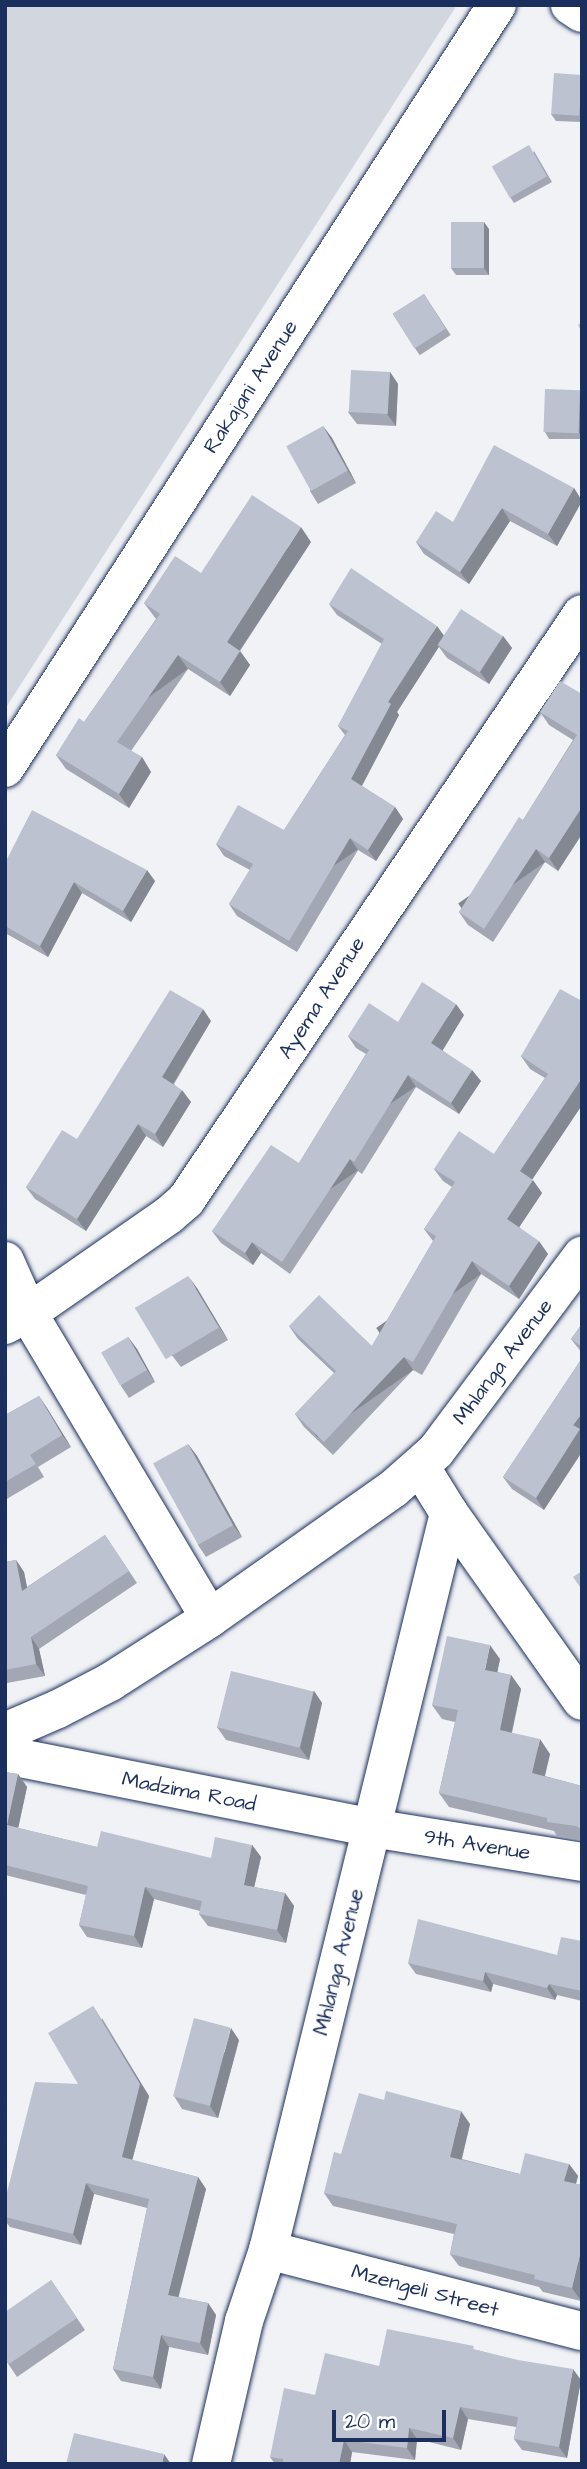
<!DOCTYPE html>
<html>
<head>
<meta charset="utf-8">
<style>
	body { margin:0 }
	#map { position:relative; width:587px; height:2469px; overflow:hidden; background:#f1f2f5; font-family:"Architects Daughter",sans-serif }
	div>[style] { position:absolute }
	.green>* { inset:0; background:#d2d6df }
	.roads { filter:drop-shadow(0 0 2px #1b2f5e) drop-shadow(0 0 2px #1b2f5e) }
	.street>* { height:38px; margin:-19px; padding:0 19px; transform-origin:19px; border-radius:19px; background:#fff }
	.wall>* { inset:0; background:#a2a7b3; transform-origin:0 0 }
	.shaded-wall>* { inset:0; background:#848892; transform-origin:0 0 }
	.building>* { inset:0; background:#bcc2d0; transform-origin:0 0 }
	span { translate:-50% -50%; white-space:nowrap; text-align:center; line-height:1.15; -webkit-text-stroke:5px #fff; paint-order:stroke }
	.street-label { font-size:21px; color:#1b2f5e }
	.frame { position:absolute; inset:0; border:7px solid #1b2f5e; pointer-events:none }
	.scale { position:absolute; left:332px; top:2410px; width:114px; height:32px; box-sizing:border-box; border:4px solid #1b2f5e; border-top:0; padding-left:9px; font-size:21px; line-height:24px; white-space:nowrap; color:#1b2f5e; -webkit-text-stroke:5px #fff; paint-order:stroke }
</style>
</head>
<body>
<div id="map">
	<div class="green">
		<div style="clip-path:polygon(5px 5px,457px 5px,5px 709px)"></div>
	</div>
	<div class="roads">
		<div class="street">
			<div style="left:570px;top:5px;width:14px;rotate:34deg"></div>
			<div style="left:5px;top:768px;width:908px;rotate:-57.19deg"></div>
			<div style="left:5px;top:1261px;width:57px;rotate:66.1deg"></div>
			<div style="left:28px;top:1313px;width:355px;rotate:59.2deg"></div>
			<div style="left:5px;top:1325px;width:26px;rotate:-28deg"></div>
			<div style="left:28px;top:1313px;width:172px;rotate:-34.8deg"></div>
			<div style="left:169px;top:1215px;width:23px;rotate:-41deg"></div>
			<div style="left:186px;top:1200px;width:707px;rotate:-55.95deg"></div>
			<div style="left:449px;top:1513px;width:230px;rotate:54.7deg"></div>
			<div style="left:5px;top:1732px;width:58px;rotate:-23.5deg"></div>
			<div style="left:58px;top:1709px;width:59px;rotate:-27.4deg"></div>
			<div style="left:110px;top:1682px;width:119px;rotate:-32.6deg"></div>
			<div style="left:210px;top:1618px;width:224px;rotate:-35.2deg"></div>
			<div style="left:393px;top:1489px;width:57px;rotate:-41.5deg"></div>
			<div style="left:436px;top:1451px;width:244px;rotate:-53.2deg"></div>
			<div style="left:5px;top:1755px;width:374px;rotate:11.2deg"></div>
			<div style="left:372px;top:1828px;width:213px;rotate:9.2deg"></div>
			<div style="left:268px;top:2250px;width:324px;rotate:14.5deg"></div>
			<div style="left:211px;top:2464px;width:147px;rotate:-77deg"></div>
			<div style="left:244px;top:2321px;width:75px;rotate:-71.3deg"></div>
			<div style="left:268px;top:2250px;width:759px;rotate:-76.2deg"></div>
			<div style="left:449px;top:1513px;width:55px;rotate:-121.7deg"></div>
		</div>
	</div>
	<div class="wall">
		<div style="clip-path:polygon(582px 75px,582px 122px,556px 121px,551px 114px)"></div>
		<div style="clip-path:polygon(534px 151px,552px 182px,514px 203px,510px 197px)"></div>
		<div style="clip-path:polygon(489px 229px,489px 275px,456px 275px,451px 268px)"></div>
		<div style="left:424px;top:294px;width:49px;height:37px;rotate:57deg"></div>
		<div style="clip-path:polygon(390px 372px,398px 384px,396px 426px,357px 424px,348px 412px)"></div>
		<div style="clip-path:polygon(580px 390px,582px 393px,582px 439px,549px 439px,545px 432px)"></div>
		<div style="clip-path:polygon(323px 426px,332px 438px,356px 483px,318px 504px,310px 491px)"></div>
		<div style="clip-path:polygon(574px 488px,582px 501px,557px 546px,510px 521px,469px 584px,424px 554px,416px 542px,453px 522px)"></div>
		<div style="clip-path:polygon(311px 542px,240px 651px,250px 665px,230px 696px,188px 669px,131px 751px,142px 757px,151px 772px,129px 808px,66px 769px,56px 755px,84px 722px,156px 619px,144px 603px,201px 573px)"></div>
		<div style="clip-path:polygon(329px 604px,444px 636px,503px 636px,512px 648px,489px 684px,447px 658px,439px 647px,397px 712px,399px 715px,362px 786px,395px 807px,403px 819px,376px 861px,358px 850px,297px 952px,237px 916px,229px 904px,250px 870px,224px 856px,216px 844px,284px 830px,345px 735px,338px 726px,382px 644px,337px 615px)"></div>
		<div style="clip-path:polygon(582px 694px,582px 834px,558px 871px,545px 862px,493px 942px,468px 925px,459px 912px,523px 820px,573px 740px,549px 725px,540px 712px)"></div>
		<div style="clip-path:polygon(5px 863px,155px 881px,131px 922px,82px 893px,48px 957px,5px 933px)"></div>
		<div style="clip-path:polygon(582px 1001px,582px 1105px,532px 1180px,542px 1193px,519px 1227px,548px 1254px,519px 1299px,481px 1274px,422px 1375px,413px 1370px,333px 1455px,304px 1427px,295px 1414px,334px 1373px,298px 1339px,289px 1326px,372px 1346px,433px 1241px,424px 1229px,452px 1187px,443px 1181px,434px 1169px,494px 1154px,545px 1078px,530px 1069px,521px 1056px)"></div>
		<div style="clip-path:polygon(464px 1015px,442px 1050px,481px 1081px,459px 1114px,416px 1087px,362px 1174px,358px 1171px,290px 1274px,261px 1253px,253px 1265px,221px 1243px,212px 1231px,299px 1163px,366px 1054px,356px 1048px,348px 1036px,398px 1022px)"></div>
		<div style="clip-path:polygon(211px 1021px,174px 1084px,191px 1102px,163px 1147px,146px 1136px,86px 1231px,35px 1199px,26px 1187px,77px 1139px)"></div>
		<div style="clip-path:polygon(197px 1288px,228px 1340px,181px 1367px,135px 1308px)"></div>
		<div style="clip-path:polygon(582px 1324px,582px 1353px,571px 1339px)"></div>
		<div style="clip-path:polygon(128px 1337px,137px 1349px,155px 1382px,129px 1398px,121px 1386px)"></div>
		<div style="clip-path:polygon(582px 1358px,544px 1510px,512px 1489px,503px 1477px)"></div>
		<div style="clip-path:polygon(39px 1396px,47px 1408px,71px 1447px,38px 1467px,44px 1477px,5px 1500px,5px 1415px)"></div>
		<div style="clip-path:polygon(188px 1444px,197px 1456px,242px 1537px,206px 1557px,198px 1545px)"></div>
		<div style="clip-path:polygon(105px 1535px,137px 1583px,39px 1649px,45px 1676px,7px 1683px,5px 1680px,5px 1562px,16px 1560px,24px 1572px,27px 1587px)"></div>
		<div style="clip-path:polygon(500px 1659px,497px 1672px,511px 1675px,521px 1689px,512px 1733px,550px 1754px,545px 1776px,582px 1786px,582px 1840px,557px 1836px,554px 1831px,449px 1807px,439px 1793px,455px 1722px,442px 1719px,432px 1705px)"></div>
		<div style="clip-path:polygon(314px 1691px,322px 1703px,309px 1760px,226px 1740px,217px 1727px)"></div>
		<div style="clip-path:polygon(5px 1772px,18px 1774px,27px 1787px,18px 1828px,97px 1847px,211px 1858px,252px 1845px,261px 1857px,254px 1887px,285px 1893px,294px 1906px,286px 1943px,208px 1926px,199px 1914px,200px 1911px,154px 1899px,142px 1948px,87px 1937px,79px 1925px,86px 1895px,5px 1875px)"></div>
		<div style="clip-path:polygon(582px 1941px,582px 2001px,557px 1995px,555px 2000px,493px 1984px,491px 1992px,416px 1974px,408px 1963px,557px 1955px)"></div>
		<div style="clip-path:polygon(102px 2018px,149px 2096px,132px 2160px,198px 2177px,206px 2189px,178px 2297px,208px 2303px,216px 2315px,208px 2355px,169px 2347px,161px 2389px,121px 2381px,113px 2369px,147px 2208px,94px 2194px,81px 2245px,10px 2227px,5px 2221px,5px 2200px,78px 2084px)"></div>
		<div style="clip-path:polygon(239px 2040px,218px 2118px,182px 2109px,174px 2096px)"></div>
		<div style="clip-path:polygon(470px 2124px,462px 2159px,520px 2174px,569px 2164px,578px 2176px,576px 2184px,582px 2185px,582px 2297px,581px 2301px,543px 2292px,539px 2287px,459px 2266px,450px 2254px,454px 2234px,333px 2206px,324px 2193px,341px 2154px)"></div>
		<div style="clip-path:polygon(51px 2280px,85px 2330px,17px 2377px,5px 2359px)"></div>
		<div style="clip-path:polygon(477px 2350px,581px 2380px,567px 2458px,522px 2450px,514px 2439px,516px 2427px,468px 2419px,461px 2450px,417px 2439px,415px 2460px,352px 2452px,350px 2464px,275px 2464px,270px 2457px,315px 2395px,379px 2366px)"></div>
	</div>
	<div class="shaded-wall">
		<div style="clip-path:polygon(484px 222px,489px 229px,489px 275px,484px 268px)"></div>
		<div style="clip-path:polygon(390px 372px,398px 384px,396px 426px,387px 414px)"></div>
		<div style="clip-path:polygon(580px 390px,582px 393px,582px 436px,579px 433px)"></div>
		<div style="clip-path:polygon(323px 426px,332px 438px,356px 483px,348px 471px)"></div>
		<div style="clip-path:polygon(574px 488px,582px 501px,557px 546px,548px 534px)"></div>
		<div style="clip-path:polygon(502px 508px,510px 521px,469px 584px,460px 572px)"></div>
		<div style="clip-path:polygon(301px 527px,311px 542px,236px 656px,227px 642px)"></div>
		<div style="clip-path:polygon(437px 626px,445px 637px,397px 712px,399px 715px,359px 791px,351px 779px,388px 702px)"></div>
		<div style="clip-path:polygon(503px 636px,512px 648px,489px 684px,480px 672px)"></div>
		<div style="clip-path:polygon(240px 651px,250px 665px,230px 696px,220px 682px)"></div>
		<div style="left:178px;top:655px;width:17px;height:106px;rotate:54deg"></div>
		<div style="clip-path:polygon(142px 757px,151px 772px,129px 808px,119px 794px)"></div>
		<div style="clip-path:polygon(395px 807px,403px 819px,376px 861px,368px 850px)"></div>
		<div style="clip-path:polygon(582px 807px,582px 834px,558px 871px,549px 858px)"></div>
		<div style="left:350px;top:838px;width:14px;height:120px;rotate:56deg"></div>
		<div style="left:536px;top:849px;width:16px;height:95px;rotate:55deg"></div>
		<div style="clip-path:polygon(147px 870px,155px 881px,131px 922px,123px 911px)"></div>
		<div style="clip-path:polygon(74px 882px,82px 893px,48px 957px,40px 946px)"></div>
		<div style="clip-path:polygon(456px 1004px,464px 1015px,440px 1055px,431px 1043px)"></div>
		<div style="clip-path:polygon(203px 1009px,211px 1021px,170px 1089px,162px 1077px)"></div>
		<div style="clip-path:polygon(472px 1070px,481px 1081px,459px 1114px,451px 1103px)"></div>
		<div style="left:408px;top:1075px;width:14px;height:102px;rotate:56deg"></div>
		<div style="clip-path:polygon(582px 1078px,582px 1105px,529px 1184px,520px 1171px)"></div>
		<div style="clip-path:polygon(182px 1090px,191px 1102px,163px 1147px,155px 1134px)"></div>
		<div style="clip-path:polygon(138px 1124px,146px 1136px,86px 1231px,77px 1219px)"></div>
		<div style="left:350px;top:1159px;width:14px;height:123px;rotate:56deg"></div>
		<div style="clip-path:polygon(533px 1180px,542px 1193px,516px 1232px,507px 1219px)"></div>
		<div style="clip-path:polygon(539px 1241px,548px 1254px,519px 1299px,509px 1286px)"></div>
		<div style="clip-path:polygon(252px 1242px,261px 1253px,253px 1265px,245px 1253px)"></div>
		<div style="left:472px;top:1261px;width:16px;height:117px;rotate:55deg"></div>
		<div style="clip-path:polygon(188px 1276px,197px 1288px,228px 1340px,219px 1327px)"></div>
		<div style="clip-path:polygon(128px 1337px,137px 1349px,155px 1382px,147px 1370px)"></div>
		<div style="left:404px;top:1357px;width:16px;height:117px;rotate:55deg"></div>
		<div style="clip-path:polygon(39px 1396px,47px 1408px,71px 1447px,62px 1435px)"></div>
		<div style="clip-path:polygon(582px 1413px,582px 1452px,544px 1510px,536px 1498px,573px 1425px)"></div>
		<div style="clip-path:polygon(188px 1444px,197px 1456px,242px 1537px,233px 1525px)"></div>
		<div style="clip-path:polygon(16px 1560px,24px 1572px,30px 1603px,22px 1591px)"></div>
		<div style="clip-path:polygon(31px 1637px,39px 1649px,45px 1676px,36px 1664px)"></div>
		<div style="clip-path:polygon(490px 1645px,500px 1659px,495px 1684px,485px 1670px)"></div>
		<div style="clip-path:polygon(511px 1675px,521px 1689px,509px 1744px,500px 1730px)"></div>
		<div style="clip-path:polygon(314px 1691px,322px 1703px,309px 1760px,300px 1748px)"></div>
		<div style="clip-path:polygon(540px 1739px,550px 1754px,542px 1787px,532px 1773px)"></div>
		<div style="clip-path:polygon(18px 1774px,27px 1787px,16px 1838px,7px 1825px)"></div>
		<div style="clip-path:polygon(252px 1845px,261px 1857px,252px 1897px,244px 1885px)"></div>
		<div style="clip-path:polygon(145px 1887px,154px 1899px,142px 1948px,134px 1936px)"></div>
		<div style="clip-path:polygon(285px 1893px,294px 1906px,286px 1943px,277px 1930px)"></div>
		<div style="clip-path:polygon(485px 1972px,493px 1984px,491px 1992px,483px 1981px)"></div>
		<div style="clip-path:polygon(549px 1984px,557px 1995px,555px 2000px,547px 1988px)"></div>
		<div style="clip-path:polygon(93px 2006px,149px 2096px,130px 2169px,122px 2157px)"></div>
		<div style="clip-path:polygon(231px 2028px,239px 2040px,218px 2118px,210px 2106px)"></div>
		<div style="clip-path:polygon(461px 2111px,470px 2124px,459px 2169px,450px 2157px)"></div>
		<div style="clip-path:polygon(569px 2164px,578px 2176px,573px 2194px,564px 2181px)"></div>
		<div style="clip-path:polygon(198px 2177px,206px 2189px,176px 2307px,168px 2295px)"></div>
		<div style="clip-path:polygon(86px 2183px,94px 2194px,81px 2245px,73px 2234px)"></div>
		<div style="clip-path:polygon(580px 2255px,582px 2258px,581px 2301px,572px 2288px)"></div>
		<div style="clip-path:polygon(208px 2303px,216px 2315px,208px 2355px,200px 2343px)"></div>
		<div style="clip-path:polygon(161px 2335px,169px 2347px,161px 2389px,153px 2377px)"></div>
		<div style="clip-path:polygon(573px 2369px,581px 2380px,567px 2458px,559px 2447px)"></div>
		<div style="clip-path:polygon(460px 2407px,468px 2419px,461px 2450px,453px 2438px)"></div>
		<div style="clip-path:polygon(409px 2428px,417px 2439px,415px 2460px,407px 2448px)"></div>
		<div style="clip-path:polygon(344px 2440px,352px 2452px,350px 2464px,339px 2464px)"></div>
		<div style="clip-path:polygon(164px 2454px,171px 2464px,162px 2464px)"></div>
	</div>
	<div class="building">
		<div style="left:554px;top:73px;width:28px;height:41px;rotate:4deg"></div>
		<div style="left:529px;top:145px;width:36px;height:43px;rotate:60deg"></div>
		<div style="left:451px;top:222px;width:33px;height:46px"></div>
		<div style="left:424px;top:294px;width:41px;height:37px;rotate:58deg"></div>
		<div style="clip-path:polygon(582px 322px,582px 332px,578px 325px)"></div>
		<div style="left:351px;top:370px;width:39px;height:42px;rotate:3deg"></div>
		<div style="left:545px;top:389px;width:35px;height:43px;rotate:2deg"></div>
		<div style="left:323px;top:426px;width:51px;height:42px;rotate:61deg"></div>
		<div style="clip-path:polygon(494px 445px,574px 488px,548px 534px,502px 508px,460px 572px,416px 542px,436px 511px,453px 522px)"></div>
		<div style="clip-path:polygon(252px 495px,301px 527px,227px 642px,240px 651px,220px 682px,178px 655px,117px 742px,142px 757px,119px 794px,56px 755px,79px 718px,84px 722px,160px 614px,144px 603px,175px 556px,201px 573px)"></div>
		<div style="clip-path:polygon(351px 568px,437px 626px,388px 702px,391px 704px,351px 779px,395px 807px,368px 850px,350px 838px,289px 941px,229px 904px,253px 864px,216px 844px,238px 805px,284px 830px,348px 731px,338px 726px,384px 639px,329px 604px)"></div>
		<div style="left:461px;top:609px;width:50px;height:43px;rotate:33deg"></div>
		<div style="clip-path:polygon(560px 681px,582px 694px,582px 807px,549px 858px,536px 849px,484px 929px,459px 912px,519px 817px,523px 820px,577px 735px,540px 712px)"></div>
		<div style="clip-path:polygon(32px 810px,147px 870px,123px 911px,74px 882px,40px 946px,5px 926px,5px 863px)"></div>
		<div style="clip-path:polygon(422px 982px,456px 1004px,431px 1043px,472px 1070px,451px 1103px,408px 1075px,354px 1162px,350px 1159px,282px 1262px,252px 1242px,245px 1253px,212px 1231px,271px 1145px,299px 1163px,369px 1050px,348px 1036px,369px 1003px,398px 1022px)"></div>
		<div style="clip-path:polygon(560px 989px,582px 1001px,582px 1078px,520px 1171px,533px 1180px,507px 1219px,539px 1241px,509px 1286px,472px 1261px,413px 1362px,404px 1357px,324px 1442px,295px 1414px,336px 1371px,289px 1326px,319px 1295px,372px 1346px,436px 1236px,424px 1229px,455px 1182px,434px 1169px,459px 1131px,494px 1154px,548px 1074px,521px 1056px)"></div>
		<div style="clip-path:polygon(170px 990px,203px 1009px,162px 1077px,182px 1090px,155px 1134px,138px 1124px,77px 1219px,26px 1187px,62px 1130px,77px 1139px)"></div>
		<div style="left:188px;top:1276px;width:60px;height:62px;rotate:59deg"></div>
		<div style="clip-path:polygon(582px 1324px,582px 1347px,571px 1339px)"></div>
		<div style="left:128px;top:1337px;width:38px;height:31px;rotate:60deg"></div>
		<div style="clip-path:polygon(582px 1358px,582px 1413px,573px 1425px,580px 1429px,536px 1498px,503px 1477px)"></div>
		<div style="clip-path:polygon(39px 1396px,62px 1435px,30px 1455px,36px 1464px,5px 1482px,5px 1415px)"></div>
		<div style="left:188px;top:1444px;width:93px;height:40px;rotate:61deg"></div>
		<div style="clip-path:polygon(105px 1535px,129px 1571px,31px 1637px,36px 1664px,5px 1670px,5px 1562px,16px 1560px,22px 1591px)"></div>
		<div style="clip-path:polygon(582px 1571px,582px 1590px,573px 1577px)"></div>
		<div style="clip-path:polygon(447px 1636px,490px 1645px,485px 1670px,511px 1675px,500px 1730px,540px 1739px,532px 1773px,582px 1786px,582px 1829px,576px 1826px,547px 1822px,547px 1818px,439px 1793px,458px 1710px,432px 1705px)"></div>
		<div style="left:231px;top:1671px;width:85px;height:58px;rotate:14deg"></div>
		<div style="clip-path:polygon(5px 1772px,18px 1774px,7px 1825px,97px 1847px,101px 1831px,211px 1858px,215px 1837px,252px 1845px,244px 1885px,285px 1893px,277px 1930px,199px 1914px,202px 1901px,145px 1887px,134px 1936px,79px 1925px,88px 1886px,5px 1865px)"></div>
		<div style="clip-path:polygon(418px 1919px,557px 1955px,561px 1937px,582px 1941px,582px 1991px,549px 1984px,547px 1988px,485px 1972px,483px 1981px,408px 1963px)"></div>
		<div style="clip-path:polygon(93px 2006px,140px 2084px,122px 2157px,198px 2177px,168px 2295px,208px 2303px,200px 2343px,161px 2335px,153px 2377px,113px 2369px,149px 2199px,86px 2183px,73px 2234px,5px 2217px,5px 2200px,35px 2082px,78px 2084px,48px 2033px)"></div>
		<div style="left:194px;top:2018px;width:38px;height:81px;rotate:15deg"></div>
		<div style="clip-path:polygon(386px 2091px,461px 2111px,450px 2157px,520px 2174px,525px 2153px,569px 2164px,564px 2181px,582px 2185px,582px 2256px,580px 2255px,572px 2288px,534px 2279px,535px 2275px,450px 2254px,457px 2224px,324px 2193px,334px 2152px,341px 2154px,359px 2093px,384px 2100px)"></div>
		<div style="clip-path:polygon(51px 2280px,77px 2318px,9px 2364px,5px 2359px,5px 2312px)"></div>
		<div style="clip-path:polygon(387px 2329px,474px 2346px,473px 2349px,518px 2360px,573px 2369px,559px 2447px,514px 2439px,518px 2417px,460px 2407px,453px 2438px,409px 2428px,407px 2448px,344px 2440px,339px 2464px,283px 2464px,283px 2459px,270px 2457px,284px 2388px,315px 2395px,325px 2353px,379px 2366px)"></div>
		<div style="clip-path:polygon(74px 2433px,164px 2454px,162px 2464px,66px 2464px)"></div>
	</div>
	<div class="street-label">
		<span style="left:251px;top:387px;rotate:-57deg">Rakajani Avenue</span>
		<span style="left:322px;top:998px;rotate:-57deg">Ayema Avenue</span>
		<span style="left:503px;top:1362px;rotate:-53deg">Mhlanga Avenue</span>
		<span style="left:189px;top:1792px;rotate:11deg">Madzima Road</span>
		<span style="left:477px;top:1845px;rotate:9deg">9th Avenue</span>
		<span style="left:339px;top:1962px;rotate:-76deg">Mhlanga Avenue</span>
		<span style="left:425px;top:2291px;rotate:15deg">Mzengeli Street</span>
	</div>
	<div class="frame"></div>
	<div class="scale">20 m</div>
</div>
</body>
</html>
